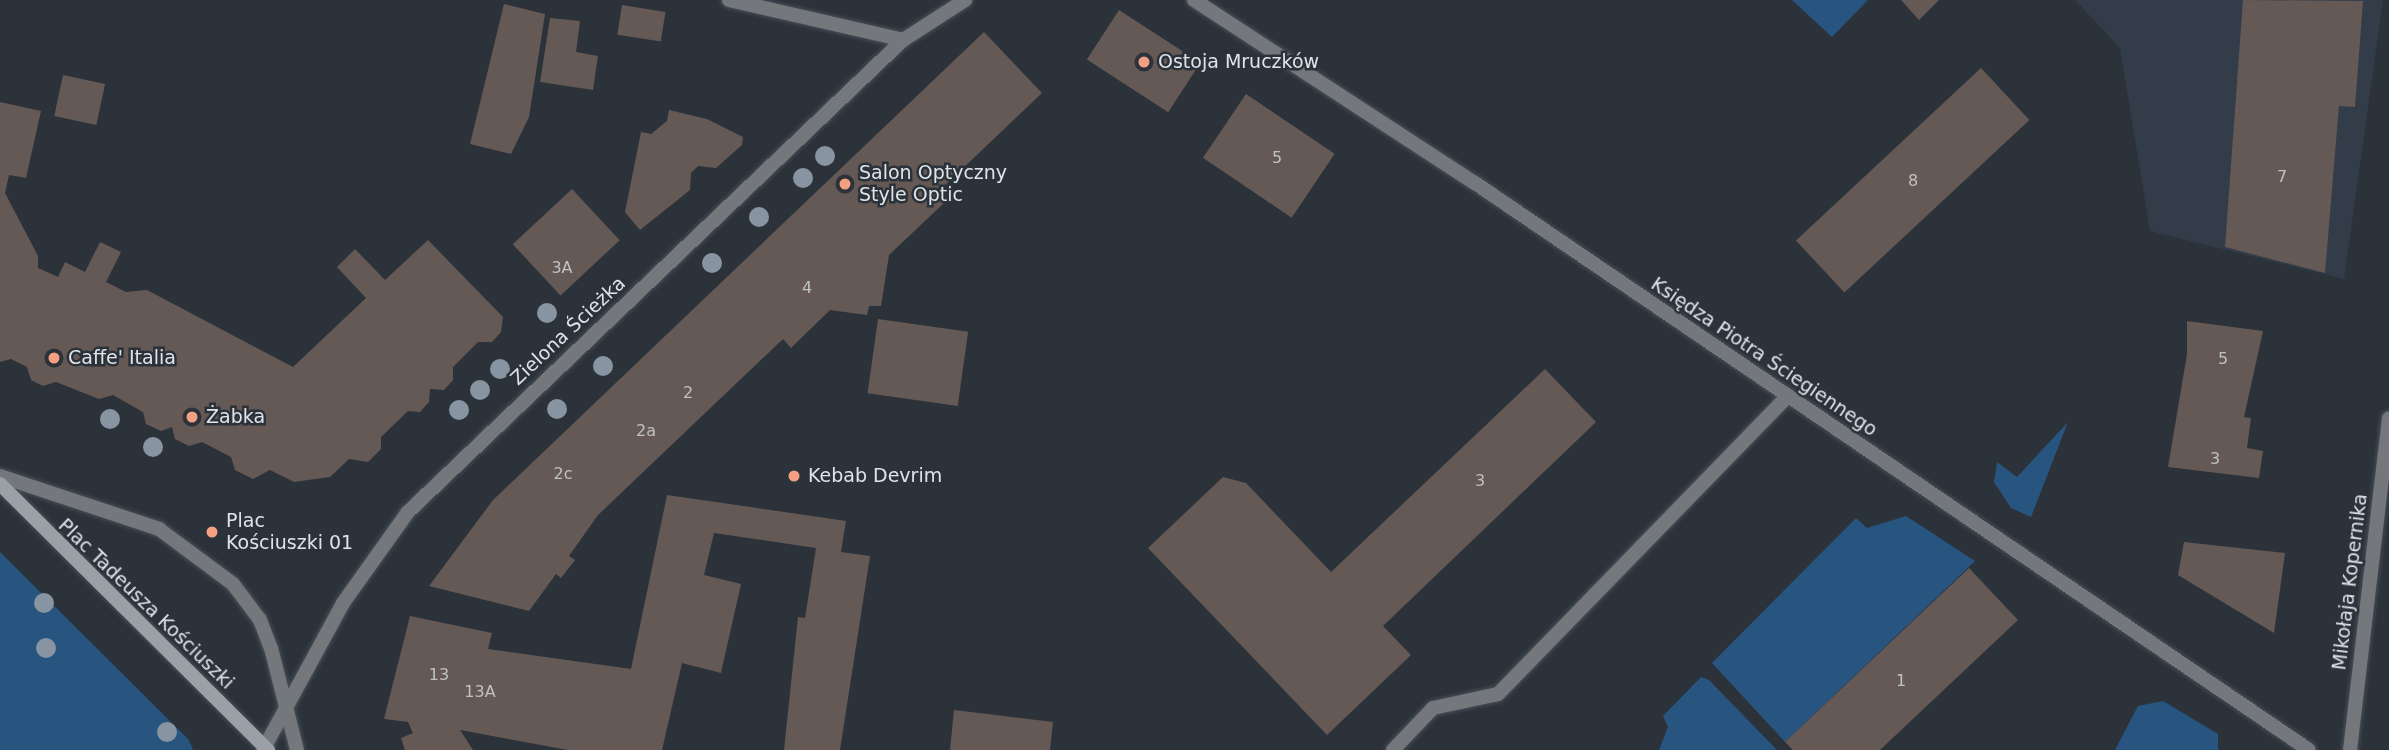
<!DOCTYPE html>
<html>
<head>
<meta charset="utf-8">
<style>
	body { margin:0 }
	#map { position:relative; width:2389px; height:750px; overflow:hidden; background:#2b323a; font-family:"DejaVu Sans",sans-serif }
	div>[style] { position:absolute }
	.built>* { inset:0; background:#323d49 }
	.green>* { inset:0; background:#28557f }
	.building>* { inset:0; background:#655955; transform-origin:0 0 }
	.roads { filter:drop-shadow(0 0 2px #484e56) drop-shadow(0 0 2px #484e56) }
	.lane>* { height:14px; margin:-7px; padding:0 7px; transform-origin:7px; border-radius:7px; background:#74787c }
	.street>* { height:14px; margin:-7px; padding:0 7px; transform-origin:7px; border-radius:7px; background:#74787c }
	.secondary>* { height:14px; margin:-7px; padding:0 7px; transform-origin:7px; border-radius:7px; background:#9aa0a6 }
	.trees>* { width:20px; height:20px; margin:-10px; border-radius:50%; background:#8894a1 }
	.dots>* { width:19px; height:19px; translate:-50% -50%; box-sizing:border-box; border:4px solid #2b323a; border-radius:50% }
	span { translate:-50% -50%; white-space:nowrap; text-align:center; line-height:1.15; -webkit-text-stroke:5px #2b323a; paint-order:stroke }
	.number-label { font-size:16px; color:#c0c1c4 }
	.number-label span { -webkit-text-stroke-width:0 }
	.poi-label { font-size:19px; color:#dfe4e9 }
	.left { translate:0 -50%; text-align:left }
	.street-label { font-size:19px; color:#dfe4e9 }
</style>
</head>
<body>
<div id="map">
	<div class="built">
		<div style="clip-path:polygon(2075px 0,2383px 0,2344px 279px,2150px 231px,2120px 48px)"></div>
	</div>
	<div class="green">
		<div style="clip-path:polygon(1792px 0,1868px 0,1832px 37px)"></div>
		<div style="clip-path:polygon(2068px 422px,2031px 517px,2011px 508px,1994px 482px,1997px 462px,2017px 477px)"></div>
		<div style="clip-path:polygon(1906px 516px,1975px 561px,1785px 742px,1712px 663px,1856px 518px,1867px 528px)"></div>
		<div style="clip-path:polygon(0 552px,189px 740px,193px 750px,0 750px)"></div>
		<div style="clip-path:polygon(1701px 677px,1709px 680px,1777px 750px,1659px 750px,1668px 727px,1663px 716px)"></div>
		<div style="clip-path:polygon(2163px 701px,2218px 734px,2218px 750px,2115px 750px,2138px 706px)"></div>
	</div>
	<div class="building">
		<div style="clip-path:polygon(1901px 0,1939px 0,1919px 20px)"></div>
		<div style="clip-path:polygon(2243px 0,2363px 1px,2355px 107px,2339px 106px,2325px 273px,2225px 247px)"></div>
		<div style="clip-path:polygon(504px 4px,545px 14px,529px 117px,511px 154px,470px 144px)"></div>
		<div style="left:622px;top:5px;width:44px;height:30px;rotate:9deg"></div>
		<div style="left:1119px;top:10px;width:97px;height:59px;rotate:33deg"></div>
		<div style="clip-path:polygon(550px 18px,580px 21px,576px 52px,598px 56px,593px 90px,540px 82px)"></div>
		<div style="clip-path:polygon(984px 32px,1042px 93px,936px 194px,944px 203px,889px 255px,881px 306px,869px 306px,867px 315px,830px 310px,791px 348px,783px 339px,598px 515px,569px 556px,575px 560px,561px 578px,556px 574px,529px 611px,429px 586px,493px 500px)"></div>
		<div style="left:1981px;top:68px;width:71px;height:253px;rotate:47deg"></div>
		<div style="left:63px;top:75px;width:43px;height:42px;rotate:12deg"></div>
		<div style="left:1246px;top:94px;width:107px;height:77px;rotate:34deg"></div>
		<div style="clip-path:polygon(0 102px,41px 111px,26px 178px,9px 175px,5px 193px,38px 256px,38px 268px,58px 277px,65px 262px,85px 272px,100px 242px,121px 252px,106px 282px,126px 292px,147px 290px,293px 367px,366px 298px,337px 267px,355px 249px,385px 280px,428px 240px,503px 317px,501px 332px,492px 342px,478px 342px,453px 367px,453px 380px,444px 390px,430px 389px,429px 402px,420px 412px,408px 411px,381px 437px,381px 449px,368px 462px,349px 459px,330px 477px,294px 482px,270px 470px,253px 479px,235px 470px,231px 457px,202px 442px,189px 446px,175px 439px,172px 427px,161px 431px,146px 424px,143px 412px,113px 395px,99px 399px,56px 382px,43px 386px,31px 380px,27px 367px,11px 359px,0 362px)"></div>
		<div style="clip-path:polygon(669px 110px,707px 119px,743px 137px,742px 145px,716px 168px,698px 166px,691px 173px,690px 190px,640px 230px,625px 212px,641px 132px,651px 134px,667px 121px)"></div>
		<div style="left:572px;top:189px;width:70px;height:81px;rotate:47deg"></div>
		<div style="left:878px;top:319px;width:91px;height:75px;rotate:8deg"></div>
		<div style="clip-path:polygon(2187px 321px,2263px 331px,2244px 417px,2251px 418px,2247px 448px,2263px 451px,2259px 478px,2168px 467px,2187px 354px)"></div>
		<div style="clip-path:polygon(1545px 369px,1596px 422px,1383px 626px,1411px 655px,1327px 735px,1148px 548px,1223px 477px,1246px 483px,1331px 572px)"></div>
		<div style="clip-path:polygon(667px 495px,846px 521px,841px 552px,870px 556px,840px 750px,784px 750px,798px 617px,805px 618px,816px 548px,714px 533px,704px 575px,741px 584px,721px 673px,682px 663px,662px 750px,568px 750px,460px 730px,473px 750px,405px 750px,401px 738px,413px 733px,408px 722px,384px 719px,410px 616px,492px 633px,488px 649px,631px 669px)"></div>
		<div style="clip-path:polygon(2184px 542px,2285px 553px,2274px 633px,2178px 575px)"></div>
		<div style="clip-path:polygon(1969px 568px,2018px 620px,1880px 750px,1793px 750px,1785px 742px)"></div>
		<div style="clip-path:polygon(954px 710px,1053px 722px,1050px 750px,950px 750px)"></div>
	</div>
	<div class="roads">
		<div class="lane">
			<div style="left:0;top:476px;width:168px;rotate:18.4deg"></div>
			<div style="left:159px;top:529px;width:92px;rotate:36.6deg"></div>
			<div style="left:233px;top:584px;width:45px;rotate:53.1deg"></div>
			<div style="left:260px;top:620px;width:30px;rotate:69deg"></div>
			<div style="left:271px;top:648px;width:105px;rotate:75.7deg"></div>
			<div style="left:1393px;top:750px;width:58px;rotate:-46.4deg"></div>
			<div style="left:1433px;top:708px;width:66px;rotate:-12.2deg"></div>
			<div style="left:1498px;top:694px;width:416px;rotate:-45.8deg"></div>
		</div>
		<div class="street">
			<div style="left:729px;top:0;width:179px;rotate:12.9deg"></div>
			<div style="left:1194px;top:0;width:335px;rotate:33.1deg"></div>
			<div style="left:1475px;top:183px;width:1008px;rotate:34.21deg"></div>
			<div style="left:263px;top:750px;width:167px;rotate:-61.4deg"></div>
			<div style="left:343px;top:603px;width:112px;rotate:-54.5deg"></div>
			<div style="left:408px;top:512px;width:684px;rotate:-43.64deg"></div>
			<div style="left:903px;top:40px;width:74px;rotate:-32.8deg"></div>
			<div style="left:2350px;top:750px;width:334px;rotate:-83.3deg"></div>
		</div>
		<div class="secondary">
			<div style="left:0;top:484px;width:378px;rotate:44.8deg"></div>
		</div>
	</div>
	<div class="trees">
		<div style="left:825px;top:156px"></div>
		<div style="left:803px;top:178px"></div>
		<div style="left:759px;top:217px"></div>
		<div style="left:712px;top:263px"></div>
		<div style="left:547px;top:313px"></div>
		<div style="left:603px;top:366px"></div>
		<div style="left:500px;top:369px"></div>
		<div style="left:480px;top:390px"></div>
		<div style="left:557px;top:409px"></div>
		<div style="left:459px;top:410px"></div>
		<div style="left:110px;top:419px"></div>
		<div style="left:153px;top:447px"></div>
		<div style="left:44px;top:603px"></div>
		<div style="left:46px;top:648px"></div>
		<div style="left:167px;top:732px"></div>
	</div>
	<div class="dots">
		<div style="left:1144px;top:62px;background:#f39f82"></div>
		<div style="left:845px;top:184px;background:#f39f82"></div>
		<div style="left:54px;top:358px;background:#f39f82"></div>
		<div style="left:192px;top:417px;background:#f39f82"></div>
		<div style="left:794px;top:476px;background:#f39f82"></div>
		<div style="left:212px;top:532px;background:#f39f82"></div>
	</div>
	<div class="number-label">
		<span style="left:1277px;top:158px">5</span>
		<span style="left:2282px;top:177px">7</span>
		<span style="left:1913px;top:181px">8</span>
		<span style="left:562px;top:268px">3A</span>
		<span style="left:807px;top:288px">4</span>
		<span style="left:2223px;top:359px">5</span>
		<span style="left:688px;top:393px">2</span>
		<span style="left:646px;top:431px">2a</span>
		<span style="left:2215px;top:459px">3</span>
		<span style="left:563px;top:474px">2c</span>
		<span style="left:1480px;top:481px">3</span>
		<span style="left:439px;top:675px">13</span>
		<span style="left:1901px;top:681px">1</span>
		<span style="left:480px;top:692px">13A</span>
	</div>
	<div class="poi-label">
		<span class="left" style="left:1158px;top:62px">Ostoja Mruczków</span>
		<span class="left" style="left:859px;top:184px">Salon Optyczny<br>Style Optic</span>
		<span class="left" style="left:68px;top:358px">Caffe' Italia</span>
		<span class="left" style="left:206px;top:417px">Żabka</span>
		<span class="left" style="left:808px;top:476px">Kebab Devrim</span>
		<span class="left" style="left:226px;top:532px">Plac<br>Kościuszki 01</span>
	</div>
	<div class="street-label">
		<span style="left:568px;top:331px;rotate:-43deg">Zielona Ścieżka</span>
		<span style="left:1764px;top:357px;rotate:34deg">Księdza Piotra Ściegiennego</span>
		<span style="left:2350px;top:582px;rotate:-83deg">Mikołaja Kopernika</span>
		<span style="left:146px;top:604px;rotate:44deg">Plac Tadeusza Kościuszki</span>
	</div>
</div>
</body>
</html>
